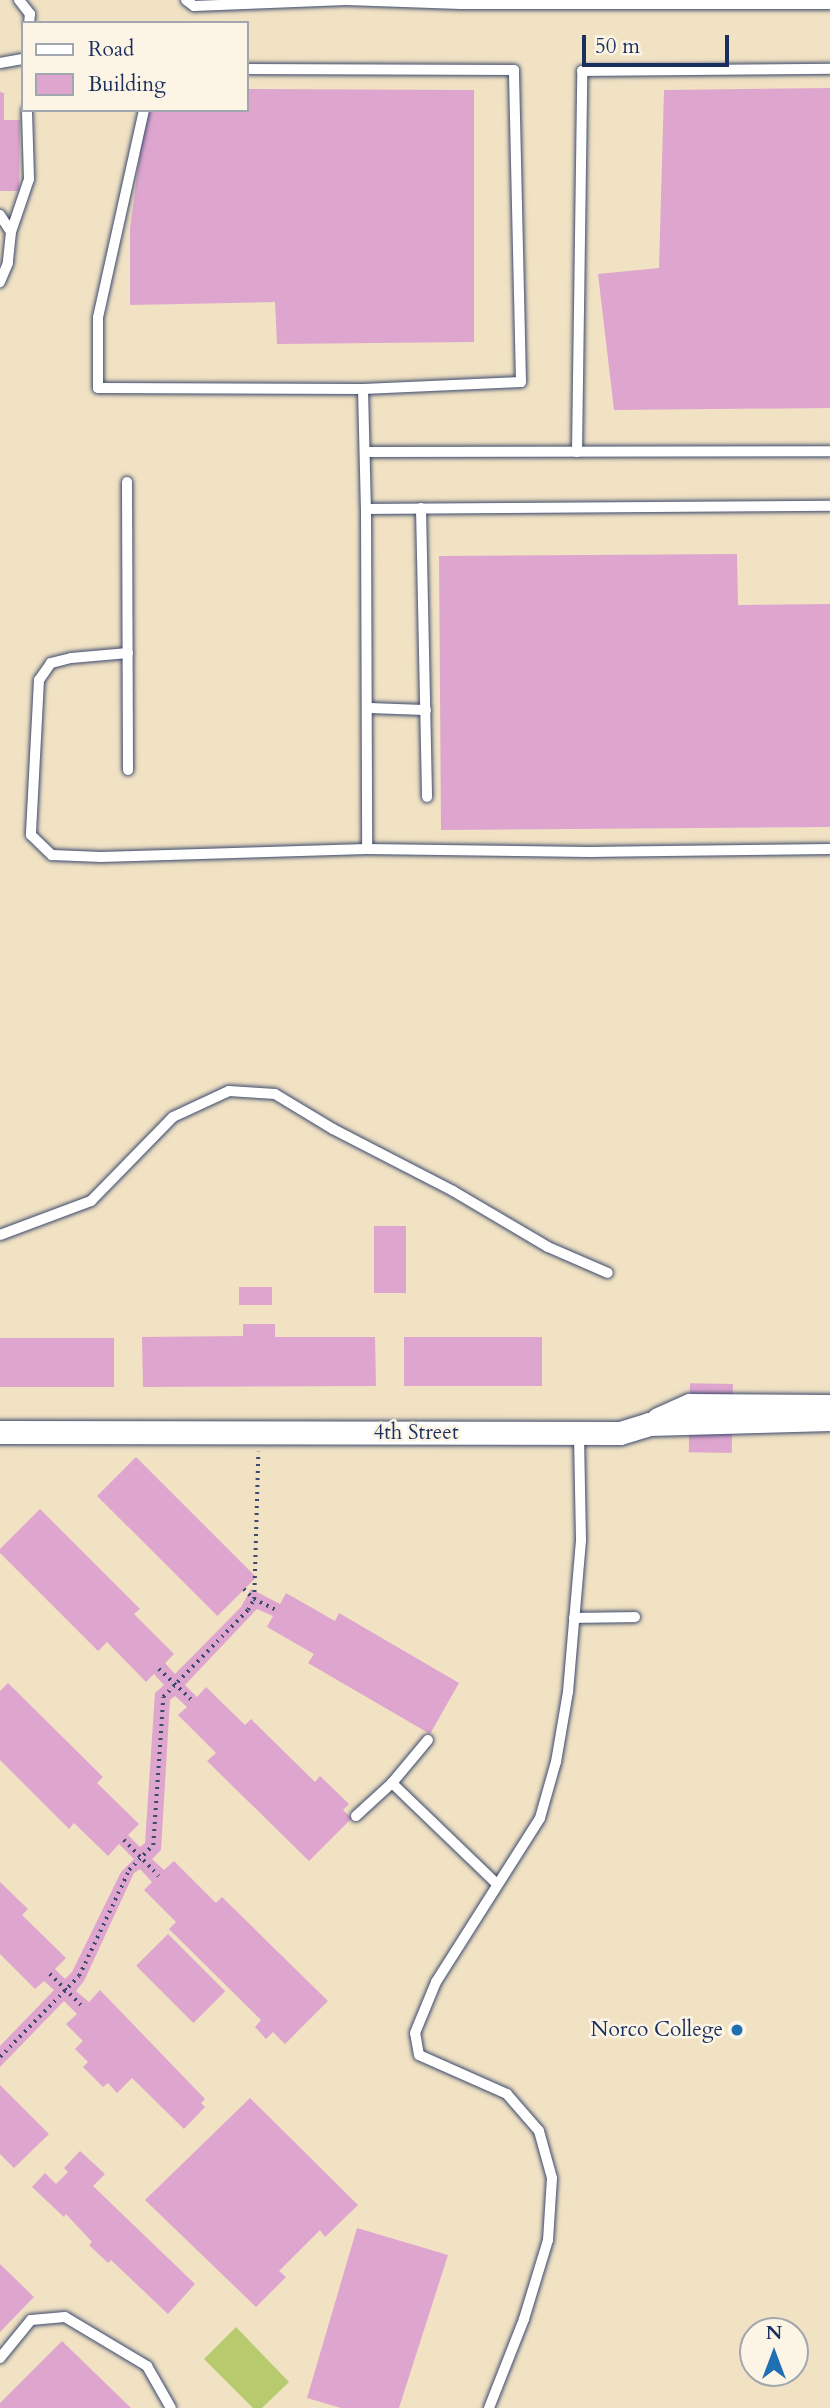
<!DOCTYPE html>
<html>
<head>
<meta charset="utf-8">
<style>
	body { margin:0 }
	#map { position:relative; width:830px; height:2408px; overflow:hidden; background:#f1e2c4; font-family:Cardo,serif }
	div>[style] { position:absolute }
	.green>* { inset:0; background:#b7cb6e }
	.building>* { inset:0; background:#dea6cf; transform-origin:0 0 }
	.path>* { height:3.5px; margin-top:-1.75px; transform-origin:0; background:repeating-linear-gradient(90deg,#3b4a6d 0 2px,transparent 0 7px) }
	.roads { filter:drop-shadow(0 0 2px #3b4a6d) drop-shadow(0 0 2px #3b4a6d) }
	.service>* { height:10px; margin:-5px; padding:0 5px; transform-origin:5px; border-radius:5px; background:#fff }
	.tertiary>* { height:23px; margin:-11.5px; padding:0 11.5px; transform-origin:11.5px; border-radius:11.5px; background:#fff }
	.dots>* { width:19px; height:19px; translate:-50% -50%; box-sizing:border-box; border:4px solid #fcf5e5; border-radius:50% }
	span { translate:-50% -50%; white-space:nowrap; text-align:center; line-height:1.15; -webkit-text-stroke:5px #fcf5e5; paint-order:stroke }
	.street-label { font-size:21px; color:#1b2f5e }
	.poi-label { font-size:21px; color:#1b2f5e }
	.right { translate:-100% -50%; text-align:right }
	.legend { position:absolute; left:21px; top:21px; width:228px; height:91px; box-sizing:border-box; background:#fcf5e5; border:2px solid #a2a6af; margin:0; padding:9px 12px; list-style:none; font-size:21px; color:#1b2f5e }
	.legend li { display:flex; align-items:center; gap:14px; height:35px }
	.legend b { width:35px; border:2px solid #a2a6af }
	.north { position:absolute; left:739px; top:2317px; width:70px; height:70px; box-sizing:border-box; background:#fcf5e5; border:2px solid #a2a6af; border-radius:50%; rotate:0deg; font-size:19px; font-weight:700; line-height:28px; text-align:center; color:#1b2f5e }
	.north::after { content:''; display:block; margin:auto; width:24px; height:32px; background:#1f6fb2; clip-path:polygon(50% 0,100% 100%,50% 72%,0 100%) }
	.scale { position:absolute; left:582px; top:35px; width:147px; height:32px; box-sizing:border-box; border:4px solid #1b2f5e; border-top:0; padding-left:9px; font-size:21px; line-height:24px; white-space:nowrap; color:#1b2f5e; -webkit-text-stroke:5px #fcf5e5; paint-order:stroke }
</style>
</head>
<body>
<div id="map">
	<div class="green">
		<div style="clip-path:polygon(236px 2327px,289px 2382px,262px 2408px,253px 2408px,204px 2359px)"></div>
	</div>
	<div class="building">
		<div style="clip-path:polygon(830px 88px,830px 408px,614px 410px,598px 274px,659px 268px,664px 90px)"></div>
		<div style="clip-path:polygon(247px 89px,474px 90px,474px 342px,277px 344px,275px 302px,130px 305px,130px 228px,146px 110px,247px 110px)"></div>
		<div style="clip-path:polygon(0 92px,4px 93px,4px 120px,20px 120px,19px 191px,0 191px)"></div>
		<div style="clip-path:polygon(737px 554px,738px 605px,830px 604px,830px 827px,441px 830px,439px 556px)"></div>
		<div style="left:374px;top:1226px;width:32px;height:67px"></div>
		<div style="left:239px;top:1287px;width:33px;height:18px"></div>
		<div style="clip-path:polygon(243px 1324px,275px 1324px,275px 1337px,375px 1337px,376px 1386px,143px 1387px,142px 1337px,243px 1336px)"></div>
		<div style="left:404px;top:1337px;width:138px;height:49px"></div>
		<div style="left:0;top:1338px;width:114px;height:49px"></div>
		<div style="left:733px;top:1384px;width:69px;height:43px;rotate:91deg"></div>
		<div style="left:136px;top:1457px;width:170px;height:55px;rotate:45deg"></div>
		<div style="clip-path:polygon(40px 1509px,140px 1609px,134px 1614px,174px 1654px,165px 1663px,175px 1674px,241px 1607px,251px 1589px,280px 1604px,286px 1593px,335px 1621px,339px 1613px,459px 1683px,430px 1734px,308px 1663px,314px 1654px,267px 1627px,273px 1616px,257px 1609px,185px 1685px,197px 1697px,206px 1687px,245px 1725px,251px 1719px,315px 1782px,320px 1776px,349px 1804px,343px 1810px,352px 1818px,309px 1861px,207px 1761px,216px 1753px,178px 1715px,187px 1707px,175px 1696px,170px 1700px,161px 1850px,152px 1859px,164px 1870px,174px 1861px,216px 1903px,222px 1897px,328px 2001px,285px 2044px,273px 2032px,266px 2039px,255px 2027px,261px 2020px,169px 1929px,176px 1922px,144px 1890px,152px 1882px,140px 1869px,134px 1873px,84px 1981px,76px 1991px,89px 2002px,100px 1990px,205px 2099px,201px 2103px,205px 2107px,184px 2129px,132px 2078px,117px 2093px,108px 2083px,103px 2087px,83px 2067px,88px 2062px,75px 2049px,83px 2041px,66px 2024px,77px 2014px,64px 2001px,0 2067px,0 2046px,54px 1990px,44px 1981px,35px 1989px,0 1954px,0 1882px,28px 1909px,22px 1915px,66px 1958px,55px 1969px,65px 1979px,72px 1972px,121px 1872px,134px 1859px,119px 1844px,108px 1856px,74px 1823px,69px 1829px,0 1760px,0 1691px,8px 1683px,103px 1777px,97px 1783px,139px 1824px,128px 1835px,140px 1847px,145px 1843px,155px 1693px,164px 1685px,154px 1674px,146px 1682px,107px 1642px,98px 1651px,0 1553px,0 1549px)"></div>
		<div style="left:168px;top:1934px;width:81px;height:45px;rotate:45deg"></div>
		<div style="clip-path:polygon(0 2085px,49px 2134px,14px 2168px,0 2154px)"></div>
		<div style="clip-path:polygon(250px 2098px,358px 2205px,325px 2237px,320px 2230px,279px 2271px,286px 2277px,256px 2307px,145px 2200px)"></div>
		<div style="clip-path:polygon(80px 2151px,105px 2174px,93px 2186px,195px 2284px,168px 2314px,111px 2260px,108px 2263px,89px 2245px,92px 2242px,66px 2214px,64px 2217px,32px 2187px,45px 2173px,56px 2184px,68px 2172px,64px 2168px)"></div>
		<div style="clip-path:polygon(357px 2228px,448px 2255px,399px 2408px,341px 2408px,307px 2398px)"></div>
		<div style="clip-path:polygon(0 2264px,34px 2297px,0 2332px)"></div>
		<div style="clip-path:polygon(62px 2341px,131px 2408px,0 2408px,0 2403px)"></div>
	</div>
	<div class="path">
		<div style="left:244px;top:1589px;width:14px;rotate:45deg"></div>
		<div style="left:254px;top:1599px;width:25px;rotate:26deg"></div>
		<div style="left:159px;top:1669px;width:47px;rotate:43.3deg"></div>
		<div style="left:124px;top:1840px;width:50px;rotate:45.8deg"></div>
		<div style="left:50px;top:1974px;width:47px;rotate:45deg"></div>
		<div style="left:0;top:2057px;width:113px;rotate:-45.7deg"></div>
		<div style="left:79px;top:1976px;width:117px;rotate:-64.7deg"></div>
		<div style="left:129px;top:1870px;width:35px;rotate:-46deg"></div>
		<div style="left:153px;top:1845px;width:148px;rotate:-86.1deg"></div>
		<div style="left:163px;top:1697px;width:122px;rotate:-45.7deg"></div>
		<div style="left:248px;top:1610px;width:13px;rotate:-61deg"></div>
		<div style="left:254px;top:1599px;width:147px;rotate:-88.4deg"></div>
	</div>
	<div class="roads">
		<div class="service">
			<div style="left:19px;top:0;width:18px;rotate:52deg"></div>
			<div style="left:30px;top:14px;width:9px;rotate:96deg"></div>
			<div style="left:186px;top:0;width:10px;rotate:37deg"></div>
			<div style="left:194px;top:6px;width:152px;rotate:-2.3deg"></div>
			<div style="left:346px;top:0;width:115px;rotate:2deg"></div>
			<div style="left:461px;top:4px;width:369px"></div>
			<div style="left:0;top:63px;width:23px;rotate:-10deg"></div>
			<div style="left:144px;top:110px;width:213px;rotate:102.5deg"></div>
			<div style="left:98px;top:318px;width:70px;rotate:90deg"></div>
			<div style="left:98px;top:388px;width:265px;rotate:0.2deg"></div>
			<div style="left:363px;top:389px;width:158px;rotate:-2.5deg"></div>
			<div style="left:521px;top:382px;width:312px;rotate:-91.3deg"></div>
			<div style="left:514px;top:70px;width:267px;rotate:-179.8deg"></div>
			<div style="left:0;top:215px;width:20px;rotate:57deg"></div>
			<div style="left:11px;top:232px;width:31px;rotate:96deg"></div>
			<div style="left:8px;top:263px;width:21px;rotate:113deg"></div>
			<div style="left:11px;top:232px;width:56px;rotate:-71.2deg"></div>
			<div style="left:29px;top:179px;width:69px;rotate:-91.7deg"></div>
			<div style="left:363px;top:389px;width:120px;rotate:88.6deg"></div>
			<div style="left:366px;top:509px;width:340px;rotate:89.8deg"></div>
			<div style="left:365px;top:452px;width:465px;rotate:-0.1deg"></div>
			<div style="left:577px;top:452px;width:381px;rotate:-89.2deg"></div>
			<div style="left:582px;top:71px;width:248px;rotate:-0.5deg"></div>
			<div style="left:127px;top:482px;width:288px;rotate:89.8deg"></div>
			<div style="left:421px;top:508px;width:289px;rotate:88.8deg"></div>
			<div style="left:366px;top:509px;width:464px;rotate:-0.4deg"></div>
			<div style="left:128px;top:653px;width:57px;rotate:175deg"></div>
			<div style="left:71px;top:658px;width:21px;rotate:166deg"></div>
			<div style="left:51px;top:663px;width:21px;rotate:125deg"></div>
			<div style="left:39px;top:680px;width:155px;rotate:93deg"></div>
			<div style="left:31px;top:835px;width:29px;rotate:44deg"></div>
			<div style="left:52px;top:855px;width:49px;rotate:2.3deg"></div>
			<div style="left:101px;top:857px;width:266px;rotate:-1.7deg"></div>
			<div style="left:367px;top:849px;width:223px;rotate:0.8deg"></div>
			<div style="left:590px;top:852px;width:240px;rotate:-0.7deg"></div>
			<div style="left:368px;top:708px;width:58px;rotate:2deg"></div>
			<div style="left:0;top:1235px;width:97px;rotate:-20.5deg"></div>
			<div style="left:91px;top:1201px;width:117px;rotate:-45.7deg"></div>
			<div style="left:173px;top:1117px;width:62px;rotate:-24.9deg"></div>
			<div style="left:229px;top:1091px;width:46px;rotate:3.7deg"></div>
			<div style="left:275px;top:1094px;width:68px;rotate:31.1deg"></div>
			<div style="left:333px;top:1129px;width:135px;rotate:27.3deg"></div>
			<div style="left:453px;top:1191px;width:110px;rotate:30.5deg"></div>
			<div style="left:548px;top:1247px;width:65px;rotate:23.4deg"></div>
			<div style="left:574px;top:1618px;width:61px;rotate:-0.9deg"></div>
			<div style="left:392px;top:1783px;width:56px;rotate:-50.1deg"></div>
			<div style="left:356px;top:1816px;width:49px;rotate:-42.5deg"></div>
			<div style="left:392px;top:1783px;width:146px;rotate:43.9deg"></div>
			<div style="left:0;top:2358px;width:49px;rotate:-50.8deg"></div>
			<div style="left:31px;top:2320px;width:34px;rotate:-5deg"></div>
			<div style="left:65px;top:2317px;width:96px;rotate:30.9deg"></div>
			<div style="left:147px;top:2366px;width:48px;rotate:60.3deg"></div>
			<div style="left:489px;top:2408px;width:96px;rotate:-68.5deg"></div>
			<div style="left:524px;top:2319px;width:83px;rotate:-73.1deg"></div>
			<div style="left:548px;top:2240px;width:62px;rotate:-86.3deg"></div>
			<div style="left:552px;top:2178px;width:49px;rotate:-105.5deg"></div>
			<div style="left:539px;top:2131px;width:49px;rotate:-130.9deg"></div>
			<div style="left:507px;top:2094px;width:96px;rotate:-156.1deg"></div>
			<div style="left:419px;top:2055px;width:22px;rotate:-100deg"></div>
			<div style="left:415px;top:2033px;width:55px;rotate:-67.6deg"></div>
			<div style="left:436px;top:1982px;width:194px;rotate:-57.6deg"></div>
			<div style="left:540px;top:1818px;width:58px;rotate:-74.1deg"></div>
			<div style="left:556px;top:1762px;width:71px;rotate:-80.3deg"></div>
			<div style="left:568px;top:1692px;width:153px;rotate:-85.1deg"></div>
			<div style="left:581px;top:1540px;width:107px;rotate:-91.1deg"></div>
		</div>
		<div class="tertiary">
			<div style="left:658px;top:1419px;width:35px;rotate:-24deg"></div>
			<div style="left:690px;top:1405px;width:140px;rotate:0.4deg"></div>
			<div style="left:0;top:1432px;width:620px;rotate:0.09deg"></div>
			<div style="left:620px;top:1433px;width:30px;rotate:-17deg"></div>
			<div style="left:649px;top:1424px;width:181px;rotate:-1.6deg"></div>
		</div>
	</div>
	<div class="dots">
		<div style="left:737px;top:2030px;background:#1f6fb2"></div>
	</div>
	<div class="street-label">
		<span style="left:416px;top:1433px">4th Street</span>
	</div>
	<div class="poi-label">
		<span class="right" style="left:723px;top:2030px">Norco College</span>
	</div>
	<ul class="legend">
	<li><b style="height:9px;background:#fff"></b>Road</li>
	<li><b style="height:19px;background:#dea6cf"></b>Building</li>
	</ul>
	<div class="north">N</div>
	<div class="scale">50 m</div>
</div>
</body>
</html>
